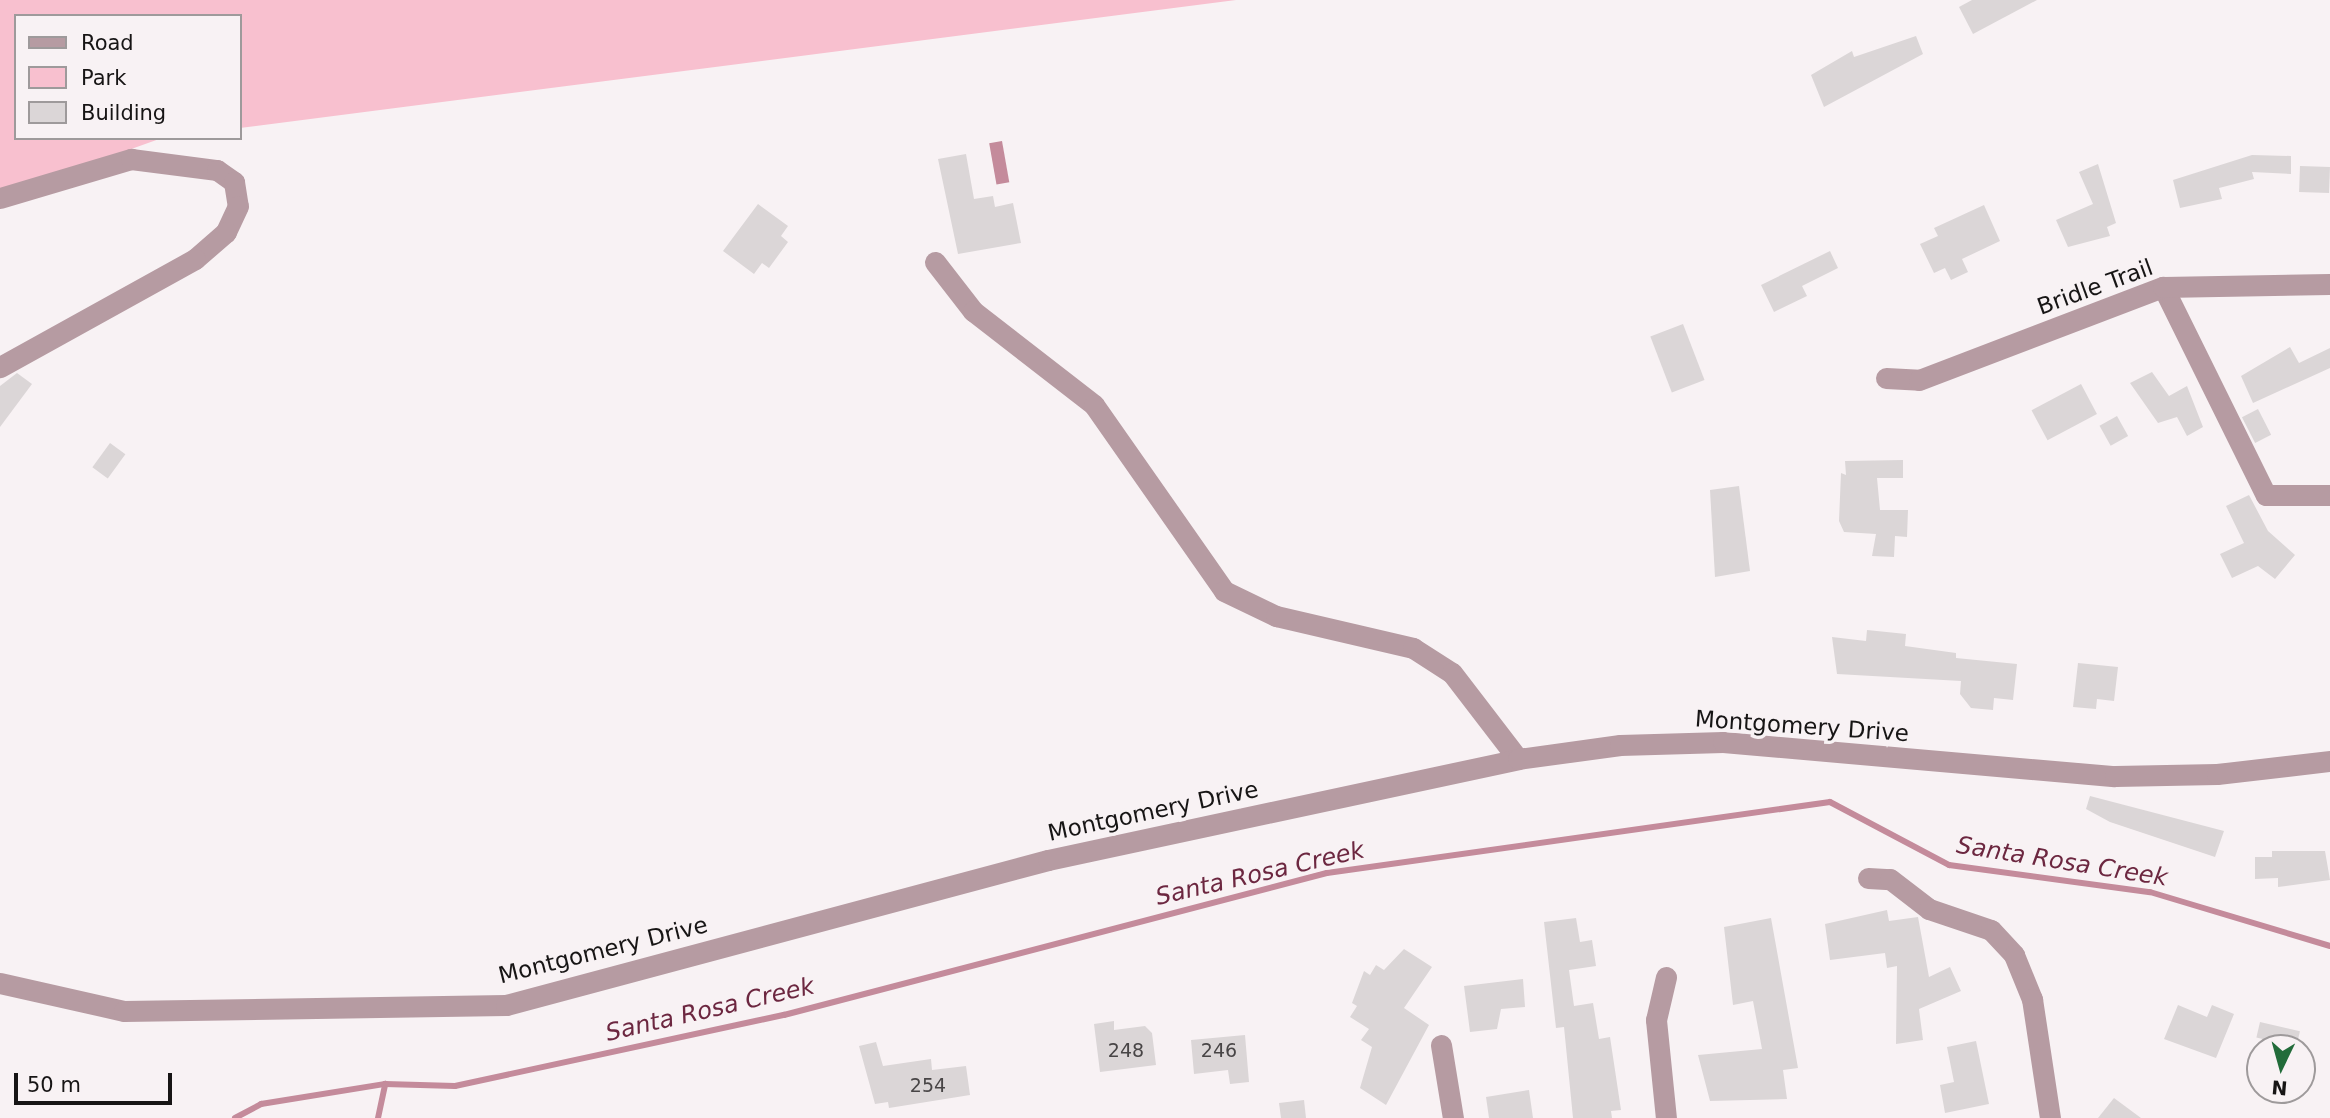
<!DOCTYPE html>
<html>
<head>
<meta charset="utf-8">
<style>
	body { margin:0 }
	#map { position:relative; width:2330px; height:1118px; overflow:hidden; background:#f8f2f4; font-family:"DejaVu Sans",sans-serif }
	div>[style] { position:absolute }
	.green>* { inset:0; background:#f8c0cf }
	.water>* { inset:0; background:#c48b9b; transform-origin:0 0 }
	.stream>* { height:6px; margin:-3px; padding:0 3px; transform-origin:3px; border-radius:3px; background:#c48b9b }
	.building>* { inset:0; background:#dbd6d7; transform-origin:0 0 }
	.minor>* { height:21px; margin:-10.5px; padding:0 10.5px; transform-origin:10.5px; border-radius:10.5px; background:#b69ba2 }
	span { translate:-50% -50%; white-space:nowrap; text-align:center; line-height:1.15; -webkit-text-stroke:7px #f8f2f4; paint-order:stroke }
	.number-label { font-size:19px; color:#484546 }
	.number-label span { -webkit-text-stroke-width:0 }
	.street-label { font-size:23px; color:#171515 }
	.water-label { font-size:24px; color:#6c2740; font-style:italic }
	.legend { position:absolute; left:14px; top:14px; width:228px; height:126px; box-sizing:border-box; background:#f8f2f4; border:2px solid #9e9a9b; margin:0; padding:9px 12px; list-style:none; font-size:21px; color:#171515 }
	.legend li { display:flex; align-items:center; gap:14px; height:35px }
	.legend b { width:35px; border:2px solid #9e9a9b }
	.north { position:absolute; left:2246px; top:1034px; width:70px; height:70px; box-sizing:border-box; background:#f8f2f4; border:2px solid #9e9a9b; border-radius:50%; rotate:185deg; font-size:19px; font-weight:700; line-height:28px; text-align:center; color:#171515 }
	.north::after { content:''; display:block; margin:auto; width:24px; height:32px; background:#226c3a; clip-path:polygon(50% 0,100% 100%,50% 72%,0 100%) }
	.scale { position:absolute; left:14px; top:1073px; width:158px; height:32px; box-sizing:border-box; border:4px solid #171515; border-top:0; padding-left:9px; font-size:21px; line-height:24px; white-space:nowrap; color:#171515; -webkit-text-stroke:5px #f8f2f4; paint-order:stroke }
</style>
</head>
<body>
<div id="map">
	<div class="green">
		<div style="clip-path:polygon(0 0,1236px 0,240px 128px,240px 16px,16px 16px,16px 138px,162px 138px,0 196px)"></div>
	</div>
	<div class="water">
		<div style="left:1002px;top:141px;width:42px;height:13px;rotate:80deg"></div>
	</div>
	<div class="stream">
		<div style="left:235px;top:1118px;width:30px;rotate:-28deg"></div>
		<div style="left:261px;top:1104px;width:126px;rotate:-9.2deg"></div>
		<div style="left:385px;top:1084px;width:70px;rotate:1.6deg"></div>
		<div style="left:455px;top:1086px;width:337px;rotate:-12.2deg"></div>
		<div style="left:784px;top:1015px;width:561px;rotate:-14.66deg"></div>
		<div style="left:1327px;top:873px;width:508px;rotate:-8.03deg"></div>
		<div style="left:1830px;top:802px;width:135px;rotate:27.9deg"></div>
		<div style="left:1949px;top:865px;width:203px;rotate:7.7deg"></div>
		<div style="left:2150px;top:892px;width:188px;rotate:16.7deg"></div>
		<div style="left:378px;top:1118px;width:35px;rotate:-78deg"></div>
	</div>
	<div class="building">
		<div style="clip-path:polygon(1972px 0,2037px 0,1973px 34px,1959px 7px)"></div>
		<div style="clip-path:polygon(1916px 36px,1923px 54px,1824px 107px,1811px 75px,1852px 51px,1854px 57px)"></div>
		<div style="clip-path:polygon(966px 154px,974px 199px,993px 196px,995px 207px,1013px 203px,1021px 243px,958px 254px,938px 159px)"></div>
		<div style="clip-path:polygon(2252px 155px,2291px 156px,2291px 174px,2252px 172px,2254px 179px,2219px 188px,2222px 199px,2180px 208px,2173px 180px)"></div>
		<div style="clip-path:polygon(2098px 164px,2116px 223px,2107px 227px,2110px 236px,2068px 247px,2056px 220px,2093px 204px,2079px 172px)"></div>
		<div style="left:2300px;top:166px;width:30px;height:26px;rotate:2deg"></div>
		<div style="clip-path:polygon(758px 204px,788px 226px,781px 236px,788px 242px,769px 268px,762px 263px,754px 274px,723px 251px)"></div>
		<div style="clip-path:polygon(1984px 205px,2000px 241px,1962px 259px,1968px 272px,1951px 280px,1945px 268px,1934px 273px,1920px 244px,1938px 236px,1934px 228px)"></div>
		<div style="clip-path:polygon(1830px 251px,1838px 268px,1802px 286px,1807px 296px,1774px 312px,1761px 285px)"></div>
		<div style="left:1683px;top:324px;width:60px;height:35px;rotate:69deg"></div>
		<div style="clip-path:polygon(2290px 347px,2299px 363px,2330px 348px,2330px 368px,2253px 403px,2241px 376px)"></div>
		<div style="clip-path:polygon(2152px 372px,2169px 396px,2187px 386px,2203px 427px,2187px 436px,2177px 417px,2158px 423px,2130px 383px)"></div>
		<div style="clip-path:polygon(17px 373px,32px 384px,0 427px,0 386px)"></div>
		<div style="left:2081px;top:384px;width:34px;height:56px;rotate:62deg"></div>
		<div style="left:2258px;top:409px;width:29px;height:18px;rotate:63deg"></div>
		<div style="left:2117px;top:416px;width:23px;height:20px;rotate:61deg"></div>
		<div style="left:110px;top:443px;width:19px;height:30px;rotate:36deg"></div>
		<div style="clip-path:polygon(1903px 460px,1903px 478px,1877px 478px,1880px 510px,1908px 510px,1907px 537px,1895px 536px,1894px 557px,1872px 556px,1876px 534px,1844px 532px,1839px 521px,1841px 473px,1846px 475px,1845px 461px)"></div>
		<div style="clip-path:polygon(1739px 486px,1750px 571px,1715px 577px,1710px 490px)"></div>
		<div style="clip-path:polygon(2249px 495px,2268px 531px,2295px 555px,2275px 579px,2258px 566px,2232px 578px,2220px 554px,2244px 543px,2226px 506px)"></div>
		<div style="clip-path:polygon(1867px 630px,1906px 634px,1905px 646px,1956px 653px,1956px 658px,2017px 664px,2013px 700px,1994px 698px,1993px 710px,1971px 708px,1960px 694px,1961px 681px,1837px 674px,1832px 637px,1866px 641px)"></div>
		<div style="clip-path:polygon(2078px 663px,2118px 667px,2114px 701px,2097px 699px,2096px 709px,2073px 707px)"></div>
		<div style="clip-path:polygon(2090px 796px,2224px 831px,2215px 857px,2110px 822px,2086px 809px)"></div>
		<div style="clip-path:polygon(2272px 851px,2325px 851px,2330px 880px,2278px 887px,2278px 878px,2255px 879px,2255px 857px,2272px 857px)"></div>
		<div style="clip-path:polygon(1887px 910px,1889px 921px,1918px 917px,1929px 977px,1950px 967px,1961px 991px,1919px 1009px,1923px 1040px,1896px 1044px,1897px 966px,1887px 968px,1885px 953px,1830px 960px,1825px 924px)"></div>
		<div style="clip-path:polygon(1576px 918px,1580px 942px,1592px 940px,1596px 966px,1569px 970px,1574px 1006px,1593px 1003px,1599px 1039px,1610px 1037px,1621px 1110px,1611px 1111px,1612px 1118px,1573px 1118px,1564px 1027px,1556px 1028px,1544px 922px)"></div>
		<div style="clip-path:polygon(1771px 918px,1798px 1068px,1783px 1070px,1787px 1099px,1710px 1101px,1698px 1055px,1762px 1049px,1753px 1001px,1733px 1005px,1724px 927px)"></div>
		<div style="clip-path:polygon(1404px 949px,1432px 967px,1404px 1008px,1429px 1025px,1386px 1105px,1360px 1088px,1372px 1047px,1361px 1040px,1369px 1029px,1350px 1017px,1357px 1006px,1352px 1003px,1364px 971px,1370px 975px,1376px 965px,1384px 970px)"></div>
		<div style="clip-path:polygon(1523px 979px,1525px 1007px,1501px 1009px,1497px 1029px,1470px 1032px,1464px 986px)"></div>
		<div style="clip-path:polygon(2178px 1005px,2207px 1017px,2212px 1005px,2234px 1014px,2216px 1058px,2164px 1039px)"></div>
		<div style="clip-path:polygon(1114px 1021px,1114px 1030px,1145px 1026px,1152px 1033px,1156px 1065px,1100px 1072px,1094px 1024px)"></div>
		<div style="left:2260px;top:1022px;width:41px;height:16px;rotate:13deg"></div>
		<div style="clip-path:polygon(1245px 1035px,1249px 1082px,1230px 1084px,1228px 1070px,1194px 1074px,1191px 1040px)"></div>
		<div style="clip-path:polygon(1976px 1041px,1989px 1104px,1945px 1113px,1940px 1085px,1954px 1082px,1947px 1047px)"></div>
		<div style="clip-path:polygon(876px 1042px,883px 1066px,931px 1059px,932px 1070px,966px 1066px,970px 1095px,889px 1108px,888px 1102px,875px 1104px,859px 1046px)"></div>
		<div style="clip-path:polygon(1529px 1090px,1533px 1118px,1489px 1118px,1486px 1097px)"></div>
		<div style="clip-path:polygon(2114px 1098px,2141px 1118px,2098px 1118px)"></div>
		<div style="clip-path:polygon(1304px 1100px,1306px 1118px,1281px 1118px,1279px 1103px)"></div>
	</div>
	<div class="minor">
		<div style="left:0;top:198px;width:137px;rotate:-16.6deg"></div>
		<div style="left:131px;top:159px;width:87px;rotate:7.3deg"></div>
		<div style="left:217px;top:170px;width:21px;rotate:35deg"></div>
		<div style="left:234px;top:182px;width:24px;rotate:81deg"></div>
		<div style="left:238px;top:206px;width:29px;rotate:115deg"></div>
		<div style="left:226px;top:232px;width:41px;rotate:138.9deg"></div>
		<div style="left:195px;top:259px;width:223px;rotate:151deg"></div>
		<div style="left:935px;top:262px;width:62px;rotate:52.2deg"></div>
		<div style="left:973px;top:311px;width:153px;rotate:37.8deg"></div>
		<div style="left:1094px;top:405px;width:227px;rotate:55deg"></div>
		<div style="left:1224px;top:591px;width:58px;rotate:25.7deg"></div>
		<div style="left:1276px;top:616px;width:141px;rotate:13.1deg"></div>
		<div style="left:1413px;top:648px;width:46px;rotate:32.7deg"></div>
		<div style="left:1452px;top:673px;width:108px;rotate:52.5deg"></div>
		<div style="left:2163px;top:287px;width:232px;rotate:63.7deg"></div>
		<div style="left:2266px;top:495px;width:64px"></div>
		<div style="left:1886px;top:378px;width:33px;rotate:3deg"></div>
		<div style="left:1919px;top:380px;width:261px;rotate:-20.9deg"></div>
		<div style="left:2163px;top:287px;width:167px;rotate:-1deg"></div>
		<div style="left:1868px;top:878px;width:22px;rotate:3deg"></div>
		<div style="left:1890px;top:879px;width:49px;rotate:37.6deg"></div>
		<div style="left:1929px;top:909px;width:65px;rotate:18.7deg"></div>
		<div style="left:1991px;top:930px;width:34px;rotate:47deg"></div>
		<div style="left:2014px;top:955px;width:48px;rotate:67.8deg"></div>
		<div style="left:2032px;top:999px;width:120px;rotate:81.4deg"></div>
		<div style="left:1666px;top:977px;width:44px;rotate:103.1deg"></div>
		<div style="left:1656px;top:1020px;width:99px;rotate:84.2deg"></div>
		<div style="left:0;top:983px;width:127px;rotate:12.7deg"></div>
		<div style="left:124px;top:1011px;width:382px;rotate:-0.9deg"></div>
		<div style="left:506px;top:1005px;width:561px;rotate:-14.98deg"></div>
		<div style="left:1048px;top:860px;width:481px;rotate:-12.1deg"></div>
		<div style="left:1518px;top:759px;width:103px;rotate:-7.8deg"></div>
		<div style="left:1620px;top:745px;width:103px;rotate:-1.7deg"></div>
		<div style="left:1723px;top:742px;width:393px;rotate:5deg"></div>
		<div style="left:2115px;top:776px;width:102px;rotate:-1.1deg"></div>
		<div style="left:2217px;top:774px;width:114px;rotate:-6.6deg"></div>
		<div style="left:1441px;top:1045px;width:74px;rotate:80.7deg"></div>
	</div>
	<div class="number-label">
		<span style="left:1126px;top:1051px">248</span>
		<span style="left:1219px;top:1051px">246</span>
		<span style="left:928px;top:1086px">254</span>
	</div>
	<div class="street-label">
		<span style="left:2095px;top:287px;rotate:-20deg">Bridle Trail</span>
		<span style="left:1802px;top:726px;rotate:4deg">Montgomery Drive</span>
		<span style="left:1153px;top:811px;rotate:-12deg">Montgomery Drive</span>
		<span style="left:603px;top:950px;rotate:-14deg">Montgomery Drive</span>
	</div>
	<div class="water-label">
		<span style="left:2062px;top:862px;rotate:9deg">Santa Rosa Creek</span>
		<span style="left:1260px;top:874px;rotate:-13deg">Santa Rosa Creek</span>
		<span style="left:710px;top:1010px;rotate:-13deg">Santa Rosa Creek</span>
	</div>
	<ul class="legend">
	<li><b style="height:9px;background:#b69ba2"></b>Road</li>
	<li><b style="height:19px;background:#f8c0cf"></b>Park</li>
	<li><b style="height:19px;background:#dbd6d7"></b>Building</li>
	</ul>
	<div class="north">N</div>
	<div class="scale">50 m</div>
</div>
</body>
</html>
